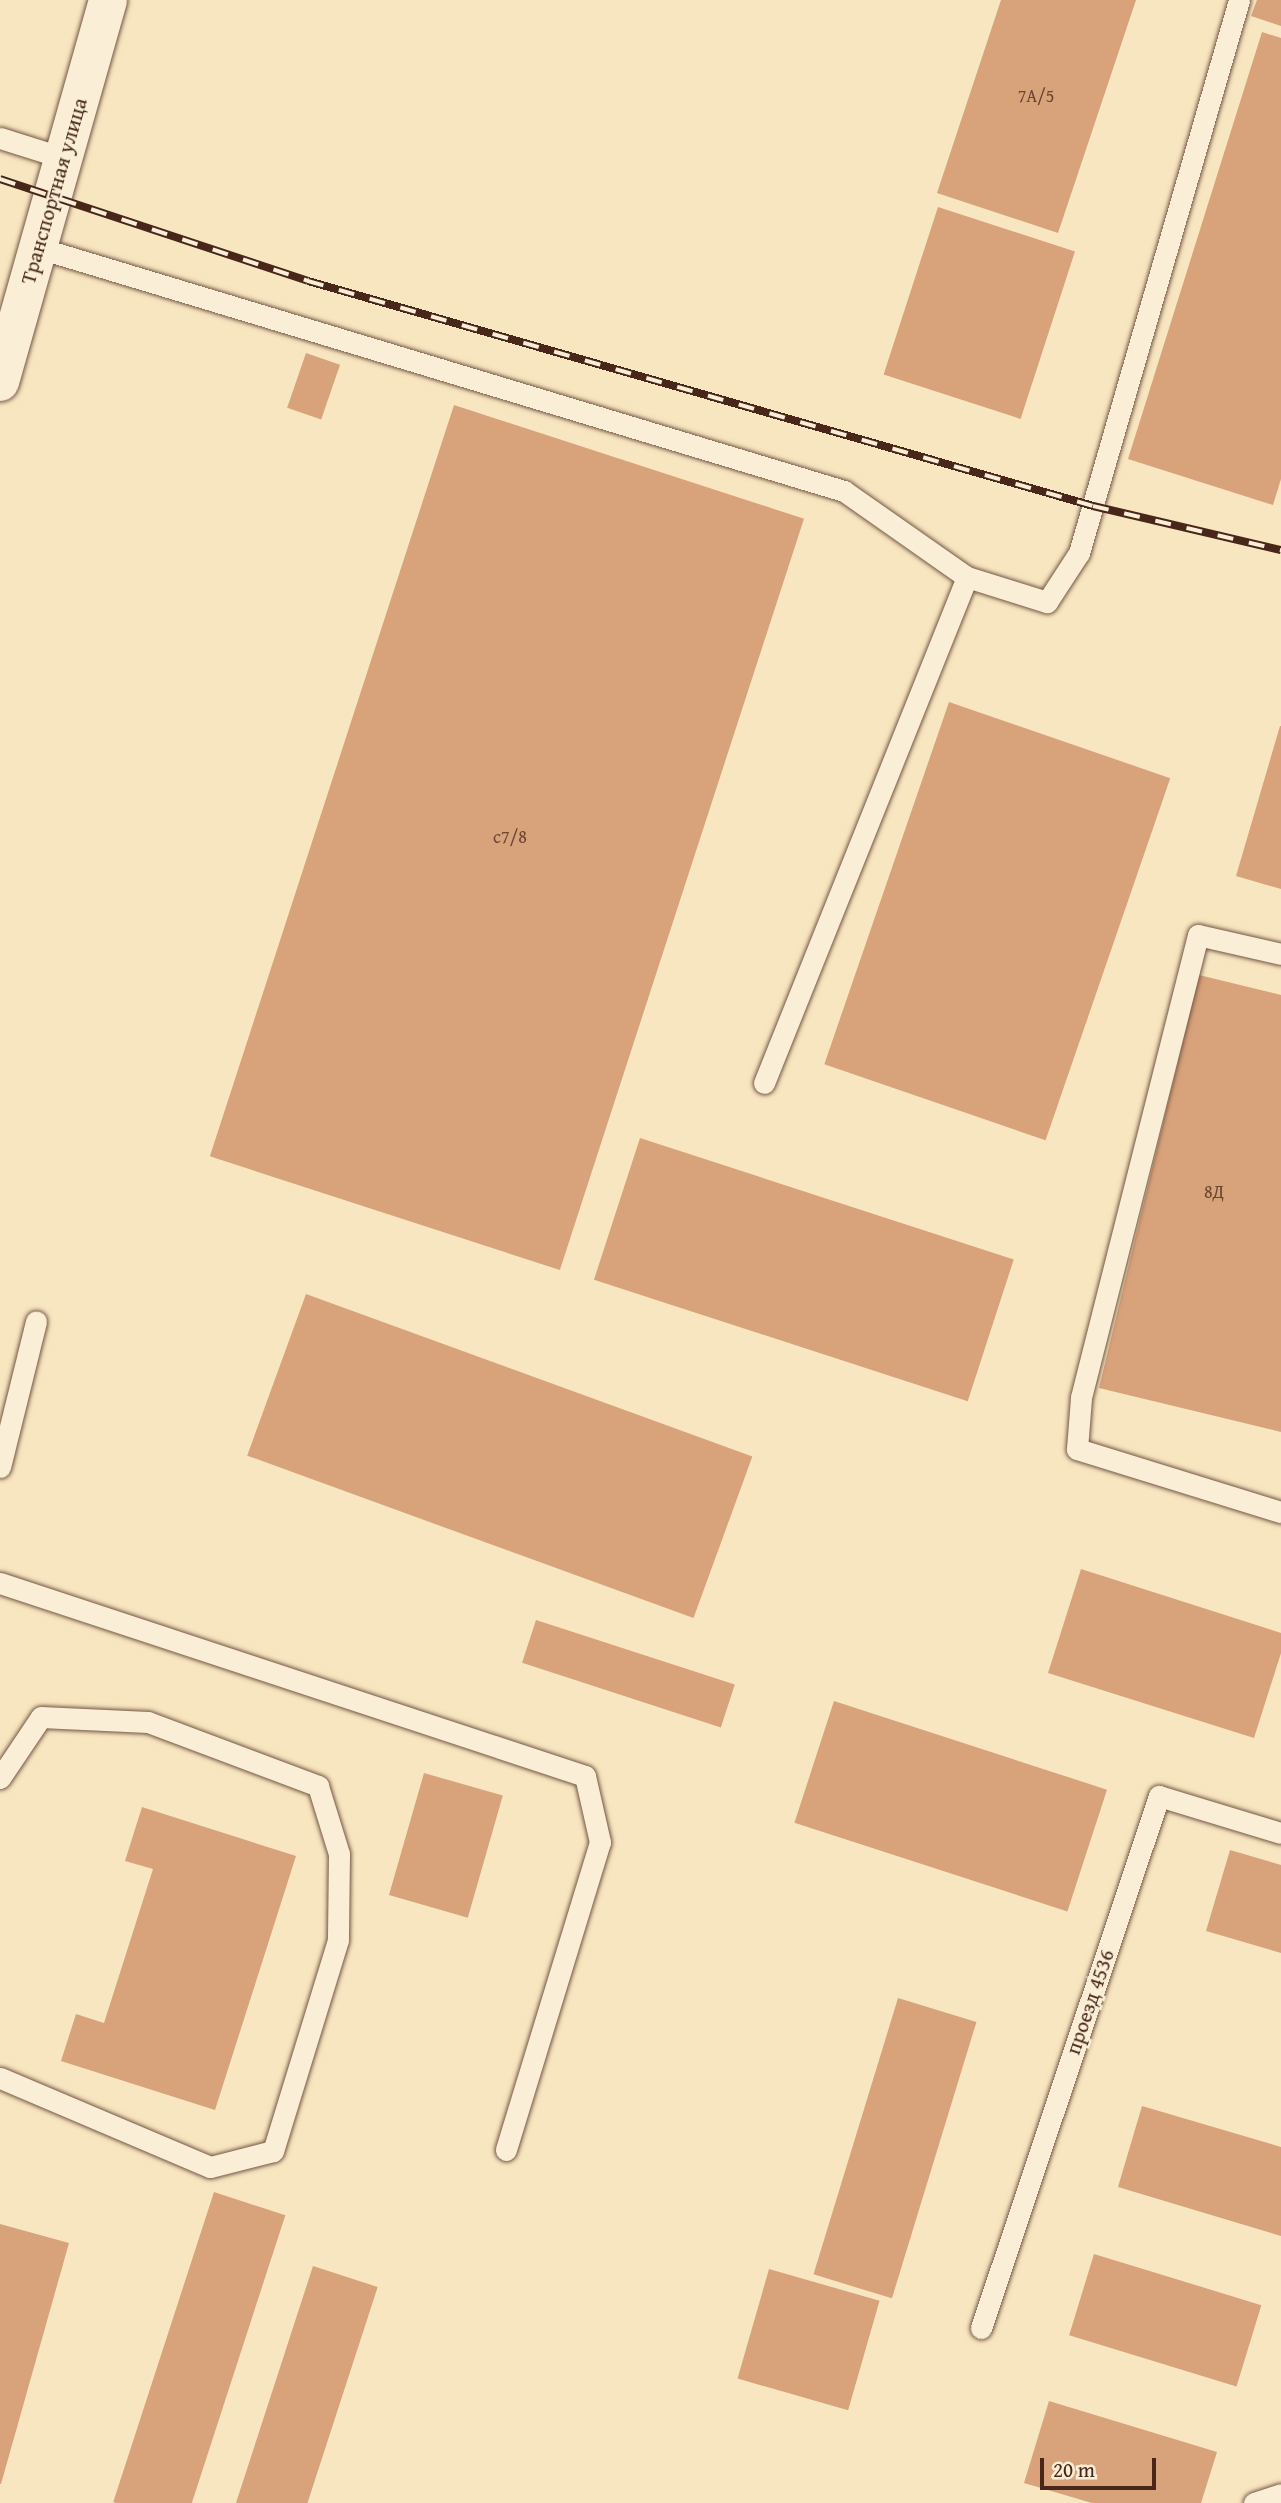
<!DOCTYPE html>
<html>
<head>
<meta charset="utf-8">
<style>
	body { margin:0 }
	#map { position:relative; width:1281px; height:2503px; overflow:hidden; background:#f8e6c0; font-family:"Gentium Book Plus",serif }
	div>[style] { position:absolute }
	.building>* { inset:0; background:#d8a27b; transform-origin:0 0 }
	.roads { filter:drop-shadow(0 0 2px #745644) drop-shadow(0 0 2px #745644) }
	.service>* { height:21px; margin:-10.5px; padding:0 10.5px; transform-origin:10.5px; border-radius:10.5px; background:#faefd6 }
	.minor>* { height:38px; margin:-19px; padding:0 19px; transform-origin:19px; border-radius:19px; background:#faefd6 }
	.rail>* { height:8px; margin-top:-4px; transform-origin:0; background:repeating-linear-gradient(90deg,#faefd6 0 16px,#48261a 0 32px); box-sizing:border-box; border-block:2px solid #48261a }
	span { translate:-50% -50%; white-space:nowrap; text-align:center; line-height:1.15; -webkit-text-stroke:5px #faefd6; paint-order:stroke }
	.number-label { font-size:18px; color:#6c4532 }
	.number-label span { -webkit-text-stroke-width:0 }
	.street-label { font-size:21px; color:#48261a }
	.scale { position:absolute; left:1040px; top:2458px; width:116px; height:32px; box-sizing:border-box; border:4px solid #48261a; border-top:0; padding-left:9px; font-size:21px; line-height:24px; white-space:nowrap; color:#48261a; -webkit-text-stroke:5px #faefd6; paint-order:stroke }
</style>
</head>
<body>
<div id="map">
	<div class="building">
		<div style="clip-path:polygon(1001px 0,1136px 0,1058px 233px,937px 193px)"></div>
		<div style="clip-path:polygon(1257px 0,1281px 0,1281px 26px,1251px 16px)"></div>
		<div style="clip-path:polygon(1262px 32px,1281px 38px,1281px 479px,1273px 505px,1128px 459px)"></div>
		<div style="left:938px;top:207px;width:144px;height:176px;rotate:18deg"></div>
		<div style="left:306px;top:353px;width:36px;height:58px;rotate:19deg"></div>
		<div style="left:454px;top:405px;width:368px;height:790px;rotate:18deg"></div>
		<div style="left:949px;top:702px;width:234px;height:383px;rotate:19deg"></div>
		<div style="clip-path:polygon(1280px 726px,1281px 726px,1281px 889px,1236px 876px)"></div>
		<div style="clip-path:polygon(1199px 975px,1281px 995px,1281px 1432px,1099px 1388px)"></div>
		<div style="left:640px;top:1138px;width:393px;height:149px;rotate:18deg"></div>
		<div style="left:306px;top:1294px;width:475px;height:172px;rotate:20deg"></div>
		<div style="clip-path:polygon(1081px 1569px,1281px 1633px,1281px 1653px,1254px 1738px,1048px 1673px)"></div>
		<div style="left:536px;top:1620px;width:209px;height:45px;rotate:18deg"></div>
		<div style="left:834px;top:1701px;width:287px;height:128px;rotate:18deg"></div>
		<div style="left:424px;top:1773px;width:82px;height:127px;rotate:16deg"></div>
		<div style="clip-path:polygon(142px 1807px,296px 1856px,215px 2110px,61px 2061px,76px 2014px,104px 2023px,153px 1869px,125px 1861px)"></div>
		<div style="clip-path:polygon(1230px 1850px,1281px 1865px,1281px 1953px,1206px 1931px)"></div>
		<div style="left:898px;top:1998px;width:82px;height:289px;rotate:17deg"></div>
		<div style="clip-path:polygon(1142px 2106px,1281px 2147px,1281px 2236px,1118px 2187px)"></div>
		<div style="left:214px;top:2192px;width:75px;height:326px;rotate:18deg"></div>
		<div style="clip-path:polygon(0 2224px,69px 2243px,1px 2484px,0 2484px)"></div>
		<div style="left:1094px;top:2254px;width:175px;height:85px;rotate:17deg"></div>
		<div style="left:313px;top:2266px;width:68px;height:249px;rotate:18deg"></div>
		<div style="left:769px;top:2269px;width:115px;height:114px;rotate:16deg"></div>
		<div style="clip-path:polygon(1049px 2401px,1217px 2452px,1201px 2503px,1092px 2503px,1024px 2483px)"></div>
	</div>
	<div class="roads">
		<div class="service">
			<div style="left:0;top:138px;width:67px;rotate:17.4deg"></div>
			<div style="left:39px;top:248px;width:841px;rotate:16.8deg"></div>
			<div style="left:844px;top:491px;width:150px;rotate:35deg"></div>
			<div style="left:967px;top:577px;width:545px;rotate:111.86deg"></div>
			<div style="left:967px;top:577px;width:84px;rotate:17.4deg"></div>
			<div style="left:1047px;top:602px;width:59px;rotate:-56.9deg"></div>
			<div style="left:1079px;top:553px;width:576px;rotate:-73.86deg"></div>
			<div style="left:1281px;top:954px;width:85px;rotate:-167.1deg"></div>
			<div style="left:1198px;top:935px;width:478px;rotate:104.2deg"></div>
			<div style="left:1081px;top:1398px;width:51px;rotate:94.5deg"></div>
			<div style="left:1077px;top:1449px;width:214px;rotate:17.2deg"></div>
			<div style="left:0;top:1467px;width:150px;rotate:-76.1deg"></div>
			<div style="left:0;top:1583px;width:616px;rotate:18.26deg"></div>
			<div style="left:585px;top:1776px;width:68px;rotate:77.2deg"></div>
			<div style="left:600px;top:1842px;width:322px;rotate:107deg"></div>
			<div style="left:0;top:1778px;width:73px;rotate:-56.1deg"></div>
			<div style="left:41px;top:1717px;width:107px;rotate:2.7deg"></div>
			<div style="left:148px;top:1722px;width:182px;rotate:20.6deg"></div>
			<div style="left:318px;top:1786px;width:71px;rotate:72.8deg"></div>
			<div style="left:339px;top:1854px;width:86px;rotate:90.7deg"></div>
			<div style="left:338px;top:1940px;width:221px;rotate:107.1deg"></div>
			<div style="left:273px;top:2151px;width:65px;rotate:165.7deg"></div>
			<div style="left:210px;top:2167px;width:228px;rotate:-157deg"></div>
			<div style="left:981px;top:2328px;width:561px;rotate:-71.5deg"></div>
			<div style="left:1159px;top:1796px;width:127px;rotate:16.9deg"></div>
			<div style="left:1254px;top:2503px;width:28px;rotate:-18deg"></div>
		</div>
		<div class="minor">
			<div style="left:0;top:382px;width:397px;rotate:-74.2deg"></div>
		</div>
	</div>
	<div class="rail">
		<div style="left:0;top:179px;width:324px;rotate:18.3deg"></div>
		<div style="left:308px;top:281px;width:817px;rotate:15.99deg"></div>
		<div style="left:1093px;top:506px;width:193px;rotate:13.2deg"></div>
	</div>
	<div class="number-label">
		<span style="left:1036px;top:96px">7А/5</span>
		<span style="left:510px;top:837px">с7/8</span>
		<span style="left:1214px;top:1192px">8Д</span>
	</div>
	<div class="street-label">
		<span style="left:54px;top:191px;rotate:-74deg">Транспортная улица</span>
		<span style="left:1090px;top:2002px;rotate:-71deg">проезд 4536</span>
	</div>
	<div class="scale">20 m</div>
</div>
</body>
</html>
